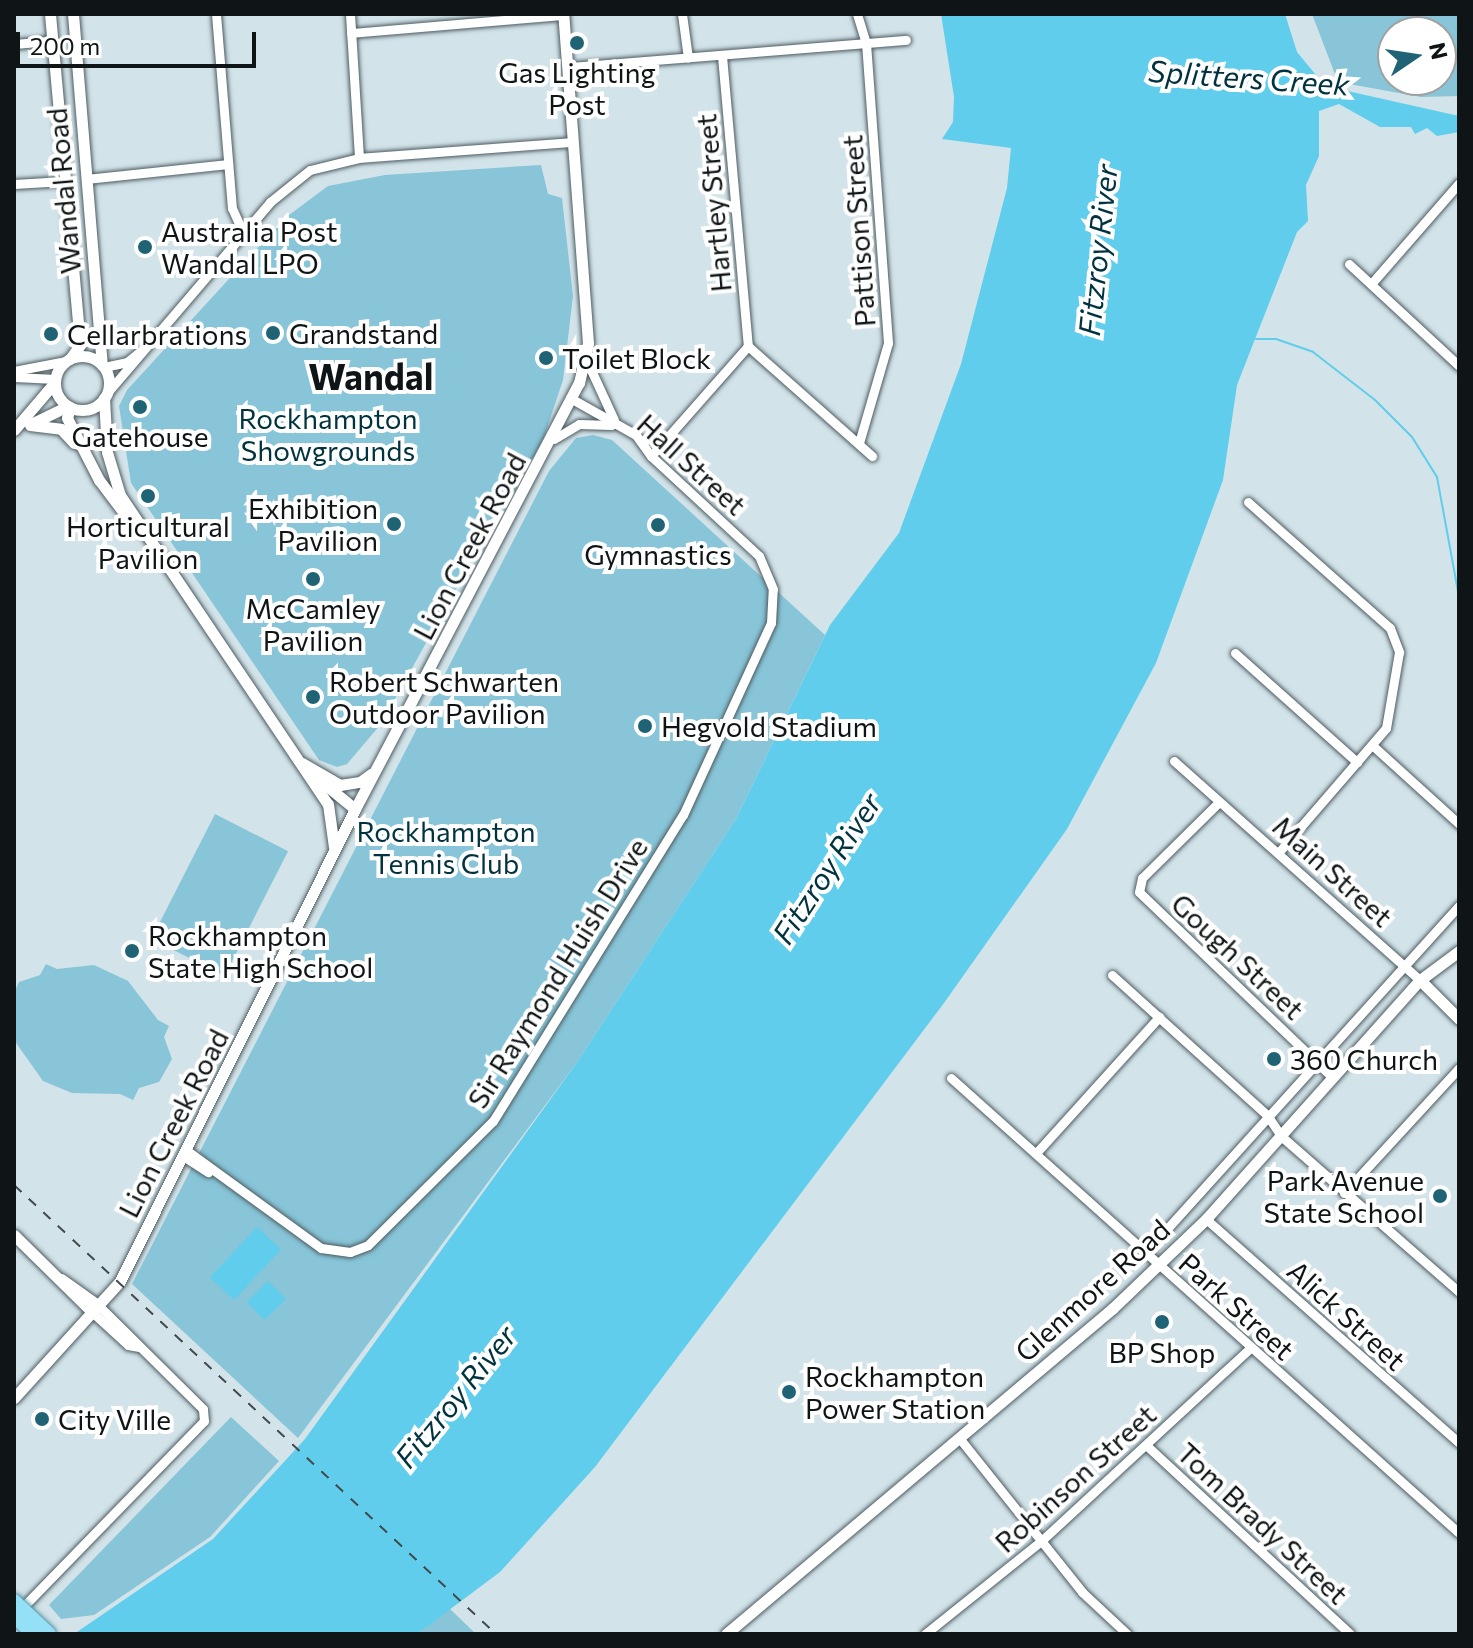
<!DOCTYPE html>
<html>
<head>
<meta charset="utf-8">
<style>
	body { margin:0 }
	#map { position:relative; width:1473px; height:1648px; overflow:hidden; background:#d2e3e9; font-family:Commissioner,sans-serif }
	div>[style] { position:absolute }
	.green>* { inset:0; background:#88c5d8; transform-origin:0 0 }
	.water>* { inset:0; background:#5fcdeb; transform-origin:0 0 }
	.stream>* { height:2px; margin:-1px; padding:0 1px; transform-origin:1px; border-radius:1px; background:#5fcdeb }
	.roads { filter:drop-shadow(0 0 2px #4d5c61) drop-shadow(0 0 2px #4d5c61) }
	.minor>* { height:9px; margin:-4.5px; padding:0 4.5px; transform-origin:4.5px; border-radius:4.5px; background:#fff }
	.tertiary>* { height:11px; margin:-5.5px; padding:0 5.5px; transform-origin:5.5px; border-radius:5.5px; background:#fff }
	.tertiary>.ring { margin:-5.5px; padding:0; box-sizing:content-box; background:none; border:11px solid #fff; border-radius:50% }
	.rail>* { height:2px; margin-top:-1px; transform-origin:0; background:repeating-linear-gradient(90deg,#41494c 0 10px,transparent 0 20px) }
	.bridges { filter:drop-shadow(0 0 2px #5594a6) drop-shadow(0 0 2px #5594a6) }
	.trunk-bridge>* { height:14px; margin:-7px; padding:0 7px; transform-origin:7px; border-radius:7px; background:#94e0f6 }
	.dots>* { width:22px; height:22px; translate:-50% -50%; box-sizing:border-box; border:4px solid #fff; border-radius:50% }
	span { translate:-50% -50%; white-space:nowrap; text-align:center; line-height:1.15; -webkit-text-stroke:8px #fff; paint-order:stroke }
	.poi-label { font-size:28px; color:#0f1516 }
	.left { translate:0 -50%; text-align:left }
	.right { translate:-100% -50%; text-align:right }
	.street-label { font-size:28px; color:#0f1516 }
	.park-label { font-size:28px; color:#00333f }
	.water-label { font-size:30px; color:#00333f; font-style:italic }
	.district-label { font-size:36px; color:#0f1516; font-weight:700 }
	.frame { position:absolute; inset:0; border:16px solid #0f1516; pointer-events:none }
	.north { position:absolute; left:1377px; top:16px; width:80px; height:80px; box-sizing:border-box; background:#fff; border:2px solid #9fa1a2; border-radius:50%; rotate:77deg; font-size:22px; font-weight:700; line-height:32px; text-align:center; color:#0f1516 }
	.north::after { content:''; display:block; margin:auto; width:28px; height:36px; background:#1f6375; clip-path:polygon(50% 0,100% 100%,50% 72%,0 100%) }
	.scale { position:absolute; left:16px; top:32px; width:240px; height:36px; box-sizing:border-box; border:4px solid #0f1516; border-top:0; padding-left:10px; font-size:24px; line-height:28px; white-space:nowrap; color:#0f1516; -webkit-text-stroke:6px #fff; paint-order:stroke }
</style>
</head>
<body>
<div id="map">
	<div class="green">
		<div style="clip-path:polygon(evenodd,1312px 14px,1459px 14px,1459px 96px,1421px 97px,1338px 82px,1312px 14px,1393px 32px,1441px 32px,1441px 80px,1393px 80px,1393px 32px)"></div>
		<div style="clip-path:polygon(541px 165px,548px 194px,562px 198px,573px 296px,563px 380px,544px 437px,516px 489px,464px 552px,472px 560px,381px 724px,347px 764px,337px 767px,319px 760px,131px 483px,119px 406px,127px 390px,285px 218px,328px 186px,385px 175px)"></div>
		<div style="clip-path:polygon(593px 435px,612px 440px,825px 635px,736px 819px,578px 1061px,298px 1438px,132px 1284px,549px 471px,576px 438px)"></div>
		<div style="left:215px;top:814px;width:82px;height:140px;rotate:27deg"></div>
		<div style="clip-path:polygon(46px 964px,57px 969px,94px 965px,128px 981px,158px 1020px,169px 1026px,164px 1037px,172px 1059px,159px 1082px,139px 1088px,133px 1100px,120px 1094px,72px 1093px,43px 1081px,14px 1040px,14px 993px,19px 982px,40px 975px)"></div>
		<div style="clip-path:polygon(231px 1417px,279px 1461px,210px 1537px,94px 1615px,61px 1619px,49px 1605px)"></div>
		<div style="clip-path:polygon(449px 1608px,476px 1634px,417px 1634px)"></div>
	</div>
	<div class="water">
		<div style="clip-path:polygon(941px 14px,1285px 14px,1297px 52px,1325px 86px,1459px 116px,1459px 132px,1437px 136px,1427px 128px,1415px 134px,1411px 127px,1380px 127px,1339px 104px,1319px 111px,1319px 156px,1306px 185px,1308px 221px,1297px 232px,1237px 385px,1223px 480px,1156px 663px,1067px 829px,944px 1003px,595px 1467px,500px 1572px,417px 1634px,74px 1634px,213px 1539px,305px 1439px,578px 1061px,736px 819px,830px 625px,899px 533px,961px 364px,1007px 188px,1011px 148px,942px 139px,953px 122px,954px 97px)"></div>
		<div style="left:257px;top:1227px;width:33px;height:69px;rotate:43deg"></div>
		<div style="left:268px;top:1281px;width:25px;height:30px;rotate:45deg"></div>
	</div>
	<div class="stream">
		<div style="left:1256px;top:339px;width:20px"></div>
		<div style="left:1276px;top:339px;width:39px;rotate:19deg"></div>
		<div style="left:1313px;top:352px;width:78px;rotate:37.7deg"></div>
		<div style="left:1375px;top:400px;width:52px;rotate:45deg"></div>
		<div style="left:1412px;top:437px;width:47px;rotate:58deg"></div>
		<div style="left:1437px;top:477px;width:122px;rotate:79.6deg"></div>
	</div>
	<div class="roads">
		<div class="minor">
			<div style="left:216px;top:14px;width:195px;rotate:85.3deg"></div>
			<div style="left:232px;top:208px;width:27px;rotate:66deg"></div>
			<div style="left:350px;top:14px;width:144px;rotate:86.4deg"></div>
			<div style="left:682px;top:14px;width:44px;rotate:82.2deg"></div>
			<div style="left:857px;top:14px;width:30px;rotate:73deg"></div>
			<div style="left:866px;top:43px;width:301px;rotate:85.8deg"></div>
			<div style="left:888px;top:343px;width:104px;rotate:106.2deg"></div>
			<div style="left:351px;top:33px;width:213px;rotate:-4.9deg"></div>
			<div style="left:14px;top:44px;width:38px;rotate:-5deg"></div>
			<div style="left:722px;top:56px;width:291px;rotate:84.9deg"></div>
			<div style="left:569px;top:67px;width:338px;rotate:-4.6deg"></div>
			<div style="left:86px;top:179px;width:143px;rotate:-6deg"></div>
			<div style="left:14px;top:184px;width:50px;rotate:-3.4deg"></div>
			<div style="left:1349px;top:264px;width:150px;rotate:42.8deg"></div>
			<div style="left:1371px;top:284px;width:134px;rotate:-48.9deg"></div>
			<div style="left:748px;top:346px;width:166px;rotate:41.6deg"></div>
			<div style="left:586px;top:359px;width:67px;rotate:65.3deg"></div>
			<div style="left:104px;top:367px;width:24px;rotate:-12deg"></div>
			<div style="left:127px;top:362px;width:19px;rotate:-39deg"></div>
			<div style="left:14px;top:371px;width:53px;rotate:-10.9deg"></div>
			<div style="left:14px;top:377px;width:42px;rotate:2.7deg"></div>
			<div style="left:107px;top:393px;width:251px;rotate:-49.5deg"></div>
			<div style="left:270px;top:202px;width:51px;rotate:-38.7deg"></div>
			<div style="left:310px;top:170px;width:50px;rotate:-13.8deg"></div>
			<div style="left:359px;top:158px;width:214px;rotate:-4.3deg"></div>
			<div style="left:554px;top:439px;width:29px;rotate:-31deg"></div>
			<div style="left:579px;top:424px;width:32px;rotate:2deg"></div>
			<div style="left:651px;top:456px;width:147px;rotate:-48.6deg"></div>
			<div style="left:1248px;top:502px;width:190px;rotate:41.6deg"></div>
			<div style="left:1390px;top:628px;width:26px;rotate:69deg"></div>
			<div style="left:1399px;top:652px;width:77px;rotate:99.7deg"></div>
			<div style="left:1386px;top:728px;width:165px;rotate:130.8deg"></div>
			<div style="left:1235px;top:653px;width:164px;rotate:41.8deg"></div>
			<div style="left:1372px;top:745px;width:118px;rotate:42.2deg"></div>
			<div style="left:1174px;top:761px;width:329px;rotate:41.7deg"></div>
			<div style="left:1219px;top:802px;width:108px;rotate:135.4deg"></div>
			<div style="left:1142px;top:878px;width:14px;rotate:102deg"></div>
			<div style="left:1139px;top:892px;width:266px;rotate:43.8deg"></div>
			<div style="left:1112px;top:975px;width:209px;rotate:42.1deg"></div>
			<div style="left:1267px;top:1115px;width:25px;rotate:56deg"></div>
			<div style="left:1281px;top:1136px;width:237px;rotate:41.2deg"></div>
			<div style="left:951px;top:1078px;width:682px;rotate:41.85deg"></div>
			<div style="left:186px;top:1150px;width:167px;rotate:36deg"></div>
			<div style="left:321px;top:1248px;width:29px;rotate:8deg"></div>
			<div style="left:350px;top:1252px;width:19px;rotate:-21deg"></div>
			<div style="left:368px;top:1245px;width:176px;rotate:-44.8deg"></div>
			<div style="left:493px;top:1121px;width:360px;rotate:-58.2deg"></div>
			<div style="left:683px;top:815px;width:211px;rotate:-65.4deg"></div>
			<div style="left:771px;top:623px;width:34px;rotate:-87deg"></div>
			<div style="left:773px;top:589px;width:36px;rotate:-113deg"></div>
			<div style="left:759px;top:556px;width:147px;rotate:-137.2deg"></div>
			<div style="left:651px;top:456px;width:26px;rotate:-126deg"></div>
			<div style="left:636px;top:435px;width:73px;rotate:-150.6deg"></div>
			<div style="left:1038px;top:1151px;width:181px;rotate:-47.9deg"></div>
			<div style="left:183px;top:1156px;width:30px;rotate:33deg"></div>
			<div style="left:1344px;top:1193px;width:170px;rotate:-47.4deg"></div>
			<div style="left:1206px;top:1219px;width:338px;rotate:41.5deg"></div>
			<div style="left:1146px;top:1252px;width:467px;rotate:-47.9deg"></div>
			<div style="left:93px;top:1313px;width:47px;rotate:42.4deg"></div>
			<div style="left:128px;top:1345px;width:10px;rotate:11deg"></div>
			<div style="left:960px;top:1439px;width:196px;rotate:51.4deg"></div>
			<div style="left:1082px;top:1592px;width:62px;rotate:43deg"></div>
			<div style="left:1146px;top:1445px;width:278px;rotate:42.8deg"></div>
			<div style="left:19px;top:1611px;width:265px;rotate:-45.8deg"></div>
			<div style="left:204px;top:1421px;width:12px;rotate:-95deg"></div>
			<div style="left:203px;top:1409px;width:146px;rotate:-135.3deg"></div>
			<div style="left:925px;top:1634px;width:147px;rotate:-38.7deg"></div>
			<div style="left:1040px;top:1542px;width:286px;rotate:-42.7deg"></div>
		</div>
		<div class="tertiary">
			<div style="left:50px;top:14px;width:332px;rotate:84.8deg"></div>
			<div style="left:80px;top:345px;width:17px;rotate:126deg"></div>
			<div style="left:73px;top:14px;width:352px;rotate:85.3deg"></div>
			<div class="ring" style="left:55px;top:356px;width:43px;height:43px"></div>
			<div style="left:104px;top:398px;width:54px;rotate:86.8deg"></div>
			<div style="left:107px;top:452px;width:45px;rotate:73.2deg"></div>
			<div style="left:120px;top:495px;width:372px;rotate:56.1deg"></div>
			<div style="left:328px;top:804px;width:43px;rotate:82.1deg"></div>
			<div style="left:70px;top:407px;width:11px;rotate:105deg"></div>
			<div style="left:67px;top:418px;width:70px;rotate:62.7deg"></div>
			<div style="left:99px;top:480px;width:41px;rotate:52.9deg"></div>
			<div style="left:33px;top:423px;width:39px;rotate:-26deg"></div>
			<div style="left:30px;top:425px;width:31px;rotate:7deg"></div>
			<div style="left:61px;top:429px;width:19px;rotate:47deg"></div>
			<div style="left:14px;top:430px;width:63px;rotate:-49.5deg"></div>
			<div style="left:302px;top:763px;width:44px;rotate:30.1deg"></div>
			<div style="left:340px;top:785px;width:20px;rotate:-9deg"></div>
			<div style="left:360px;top:782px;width:14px;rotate:-36deg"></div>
			<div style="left:316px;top:777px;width:50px;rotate:39.4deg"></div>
			<div style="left:1420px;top:980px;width:55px;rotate:45deg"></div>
			<div style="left:14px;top:1235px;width:111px;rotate:44.6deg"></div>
			<div style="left:61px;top:1279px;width:47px;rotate:35.4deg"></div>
			<div style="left:14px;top:1398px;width:158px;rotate:-47.8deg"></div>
			<div style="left:120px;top:1281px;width:527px;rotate:-63.53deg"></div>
			<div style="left:355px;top:809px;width:481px;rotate:-62.3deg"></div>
			<div style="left:579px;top:383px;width:41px;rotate:-77.3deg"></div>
			<div style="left:588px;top:343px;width:330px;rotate:-94.3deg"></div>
			<div style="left:726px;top:1634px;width:506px;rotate:-40.11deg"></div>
			<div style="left:1113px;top:1308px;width:129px;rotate:-43.7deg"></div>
			<div style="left:1206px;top:1219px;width:321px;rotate:-48.2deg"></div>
			<div style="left:1420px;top:980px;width:49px;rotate:-36.6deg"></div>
		</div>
	</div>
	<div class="rail">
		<div style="left:14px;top:1185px;width:659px;rotate:42.97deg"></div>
	</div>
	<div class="bridges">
		<div class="trunk-bridge">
			<div style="left:14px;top:1601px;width:48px;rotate:43.3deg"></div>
			<div style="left:14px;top:1616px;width:26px;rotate:43deg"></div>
		</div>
	</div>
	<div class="dots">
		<div style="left:577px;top:43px;background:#1f6375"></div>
		<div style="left:145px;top:247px;background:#1f6375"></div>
		<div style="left:273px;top:333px;background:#1f6375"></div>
		<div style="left:51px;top:334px;background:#1f6375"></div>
		<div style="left:546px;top:358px;background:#1f6375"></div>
		<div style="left:140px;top:407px;background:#1f6375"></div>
		<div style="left:148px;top:496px;background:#1f6375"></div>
		<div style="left:394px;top:524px;background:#1f6375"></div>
		<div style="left:658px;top:525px;background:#1f6375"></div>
		<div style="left:313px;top:579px;background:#1f6375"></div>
		<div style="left:313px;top:697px;background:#1f6375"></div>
		<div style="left:645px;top:726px;background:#1f6375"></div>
		<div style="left:132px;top:951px;background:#1f6375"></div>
		<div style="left:1274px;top:1059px;background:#1f6375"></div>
		<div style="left:1440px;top:1196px;background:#1f6375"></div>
		<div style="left:1162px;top:1322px;background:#1f6375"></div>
		<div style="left:789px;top:1392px;background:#1f6375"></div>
		<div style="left:42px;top:1419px;background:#1f6375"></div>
	</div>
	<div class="poi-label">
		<span style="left:577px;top:88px">Gas Lighting<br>Post</span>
		<span class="left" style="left:161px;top:247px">Australia Post<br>Wandal LPO</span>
		<span class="left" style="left:289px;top:333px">Grandstand</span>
		<span class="left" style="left:67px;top:334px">Cellarbrations</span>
		<span class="left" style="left:562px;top:358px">Toilet Block</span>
		<span style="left:140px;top:436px">Gatehouse</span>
		<span class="right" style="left:378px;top:524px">Exhibition<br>Pavilion</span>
		<span style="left:148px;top:542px">Horticultural<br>Pavilion</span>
		<span style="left:658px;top:554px">Gymnastics</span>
		<span style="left:313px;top:624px">McCamley<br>Pavilion</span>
		<span class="left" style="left:329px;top:697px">Robert Schwarten<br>Outdoor Pavilion</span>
		<span class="left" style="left:661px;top:726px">Hegvold Stadium</span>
		<span class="left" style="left:148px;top:951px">Rockhampton<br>State High School</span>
		<span class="left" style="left:1290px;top:1059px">360 Church</span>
		<span class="right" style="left:1424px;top:1196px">Park Avenue<br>State School</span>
		<span style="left:1162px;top:1352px">BP Shop</span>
		<span class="left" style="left:805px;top:1392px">Rockhampton<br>Power Station</span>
		<span class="left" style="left:58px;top:1419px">City Ville</span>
	</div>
	<div class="street-label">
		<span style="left:63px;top:191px;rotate:-95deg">Wandal Road</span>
		<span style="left:713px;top:203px;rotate:-95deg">Hartley Street</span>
		<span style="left:858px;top:231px;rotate:-94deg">Pattison Street</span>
		<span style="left:692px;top:464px;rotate:42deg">Hall Street</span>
		<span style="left:469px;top:546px;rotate:-62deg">Lion Creek Road</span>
		<span style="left:1333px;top:871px;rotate:42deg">Main Street</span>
		<span style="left:1238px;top:956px;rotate:43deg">Gough Street</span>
		<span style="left:557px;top:973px;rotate:-58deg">Sir Raymond Huish Drive</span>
		<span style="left:173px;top:1123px;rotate:-63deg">Lion Creek Road</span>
		<span style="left:1092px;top:1290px;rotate:-42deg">Glenmore Road</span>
		<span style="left:1237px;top:1306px;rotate:42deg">Park Street</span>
		<span style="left:1347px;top:1315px;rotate:42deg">Alick Street</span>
		<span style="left:1075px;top:1478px;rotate:-42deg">Robinson Street</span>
		<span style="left:1263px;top:1523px;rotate:43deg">Tom Brady Street</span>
	</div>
	<div class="park-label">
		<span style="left:328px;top:434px">Rockhampton<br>Showgrounds</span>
		<span style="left:446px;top:847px">Rockhampton<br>Tennis Club</span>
	</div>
	<div class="water-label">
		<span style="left:1249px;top:77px;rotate:4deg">Splitters Creek</span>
		<span style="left:1097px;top:250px;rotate:-84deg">Fitzroy River</span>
		<span style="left:826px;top:868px;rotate:-57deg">Fitzroy River</span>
		<span style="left:455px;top:1396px;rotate:-51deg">Fitzroy River</span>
	</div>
	<div class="district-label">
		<span style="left:371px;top:376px">Wandal</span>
	</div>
	<div class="frame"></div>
	<div class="north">N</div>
	<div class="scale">200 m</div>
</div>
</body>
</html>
